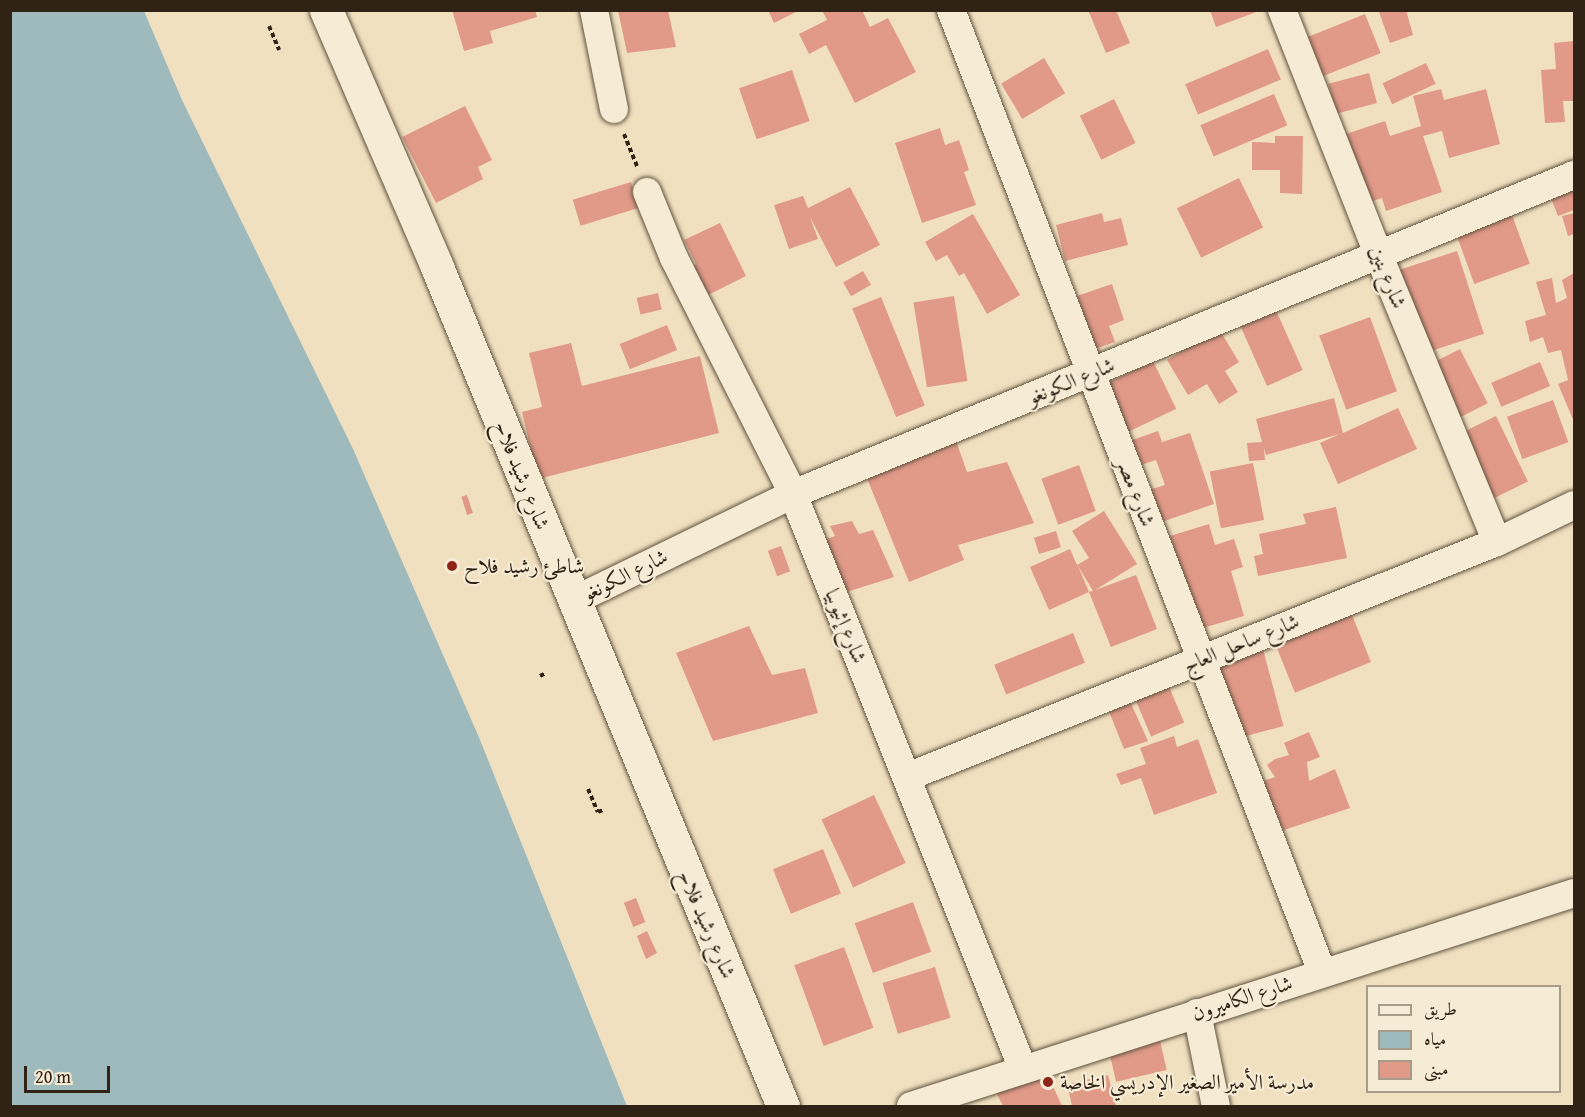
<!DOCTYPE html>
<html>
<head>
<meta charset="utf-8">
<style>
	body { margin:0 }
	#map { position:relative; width:1585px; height:1117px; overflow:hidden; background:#f1e0bf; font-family:"Gentium Book Plus",Amiri,serif }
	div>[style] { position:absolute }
	.water>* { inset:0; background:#9fbabc }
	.building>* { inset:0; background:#e19a87; transform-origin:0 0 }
	.path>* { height:4px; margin-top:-2px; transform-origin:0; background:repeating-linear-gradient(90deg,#302316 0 4.5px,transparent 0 7.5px) }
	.roads { filter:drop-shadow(0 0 2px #605240) drop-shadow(0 0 2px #605240) }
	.minor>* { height:28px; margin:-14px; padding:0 14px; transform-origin:14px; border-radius:14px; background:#f6ebd5 }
	.tertiary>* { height:33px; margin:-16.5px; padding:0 16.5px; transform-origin:16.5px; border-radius:16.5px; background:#f6ebd5 }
	.dots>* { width:16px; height:16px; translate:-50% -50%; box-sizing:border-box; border:3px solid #f6ebd5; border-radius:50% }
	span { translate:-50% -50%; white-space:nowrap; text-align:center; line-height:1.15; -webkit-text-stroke:4.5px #f6ebd5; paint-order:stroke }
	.street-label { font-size:21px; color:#302316 }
	.poi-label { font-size:21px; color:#302316 }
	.left { translate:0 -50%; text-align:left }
	.frame { position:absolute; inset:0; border:12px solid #302316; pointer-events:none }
	.legend { position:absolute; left:1366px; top:985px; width:195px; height:108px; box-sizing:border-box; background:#f6ebd5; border:2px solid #a79b89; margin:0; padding:8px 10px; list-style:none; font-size:18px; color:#302316 }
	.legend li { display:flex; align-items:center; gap:12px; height:30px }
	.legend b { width:30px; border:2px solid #a79b89 }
	.scale { position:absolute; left:24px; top:1066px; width:86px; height:27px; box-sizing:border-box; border:3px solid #302316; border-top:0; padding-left:8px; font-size:18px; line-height:21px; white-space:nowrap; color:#302316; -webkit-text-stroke:4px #f6ebd5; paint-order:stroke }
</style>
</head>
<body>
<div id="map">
	<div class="water">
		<div style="clip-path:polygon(10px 11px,144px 11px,182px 100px,353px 449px,478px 735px,627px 1106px,11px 1106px)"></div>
	</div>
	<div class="building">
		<div style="clip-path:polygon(452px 10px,535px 10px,537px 17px,490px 31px,493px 43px,464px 51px)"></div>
		<div style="clip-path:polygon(618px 10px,668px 10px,676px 47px,627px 53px)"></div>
		<div style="clip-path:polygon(768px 10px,800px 10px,774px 23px)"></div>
		<div style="clip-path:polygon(822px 10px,862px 10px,870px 27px,888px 18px,916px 72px,855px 103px,826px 45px,809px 54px,799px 34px,827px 20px)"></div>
		<div style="clip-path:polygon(1088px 10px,1116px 10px,1130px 43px,1106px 53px)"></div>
		<div style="clip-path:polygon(1210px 10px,1259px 10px,1259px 11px,1216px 27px)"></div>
		<div style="clip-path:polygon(1385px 10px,1406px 10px,1413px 35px,1390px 43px,1379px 12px)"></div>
		<div style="left:1365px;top:14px;width:42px;height:63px;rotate:68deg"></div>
		<div style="clip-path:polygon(1574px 41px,1574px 101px,1563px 101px,1565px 122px,1545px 123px,1541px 70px,1556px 69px,1554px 43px)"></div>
		<div style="left:1268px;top:49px;width:33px;height:90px;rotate:67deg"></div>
		<div style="left:1044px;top:58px;width:41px;height:50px;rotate:59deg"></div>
		<div style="left:1426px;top:63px;width:23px;height:48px;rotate:65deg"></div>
		<div style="left:792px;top:70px;width:54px;height:56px;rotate:71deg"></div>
		<div style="left:1369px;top:73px;width:31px;height:42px;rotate:75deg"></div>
		<div style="clip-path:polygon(1441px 89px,1444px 100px,1486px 89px,1500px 144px,1449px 158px,1442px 131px,1423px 136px,1442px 192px,1386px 211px,1382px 198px,1367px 203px,1340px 136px,1385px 121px,1390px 136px,1421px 126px,1413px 96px)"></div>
		<div style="left:1274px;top:94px;width:34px;height:80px;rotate:67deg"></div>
		<div style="left:1114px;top:99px;width:49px;height:38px;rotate:64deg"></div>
		<div style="clip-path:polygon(465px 106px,492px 160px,478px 167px,483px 179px,436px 203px,402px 137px)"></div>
		<div style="clip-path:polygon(940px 128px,945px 145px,959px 140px,969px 170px,964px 172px,976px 205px,922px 223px,895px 143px)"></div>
		<div style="clip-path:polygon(1275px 136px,1303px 136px,1302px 194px,1280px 193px,1280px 170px,1252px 170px,1252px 142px,1275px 143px)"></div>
		<div style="left:1239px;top:178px;width:55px;height:69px;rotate:64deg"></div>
		<div style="clip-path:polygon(1574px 181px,1574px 210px,1558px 216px,1548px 191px)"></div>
		<div style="left:631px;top:182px;width:27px;height:61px;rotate:73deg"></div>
		<div style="clip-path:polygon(850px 187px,880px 245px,836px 267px,810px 217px,818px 239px,789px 249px,774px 205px,803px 196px,808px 208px)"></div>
		<div style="clip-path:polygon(1102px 213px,1104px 222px,1121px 218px,1128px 245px,1065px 261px,1056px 225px)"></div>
		<div style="clip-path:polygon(1574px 213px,1574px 234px,1568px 236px,1562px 216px)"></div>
		<div style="clip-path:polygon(973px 214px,1020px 295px,987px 314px,964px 273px,959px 276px,947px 255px,936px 261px,925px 242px)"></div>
		<div style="left:1512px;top:215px;width:52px;height:59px;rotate:70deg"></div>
		<div style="clip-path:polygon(720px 223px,746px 276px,706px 296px,691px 267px,696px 264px,684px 240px)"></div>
		<div style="left:1457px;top:251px;width:87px;height:66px;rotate:72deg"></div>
		<div style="left:863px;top:271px;width:16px;height:23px;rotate:60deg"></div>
		<div style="clip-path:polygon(1574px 273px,1574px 422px,1558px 384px,1568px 380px,1561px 350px,1548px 353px,1543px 337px,1530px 342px,1525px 321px,1546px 315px,1536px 282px,1552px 278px,1556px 303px,1567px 298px,1562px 280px)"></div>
		<div style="clip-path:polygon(1112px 284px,1124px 320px,1109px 326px,1115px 342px,1095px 349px,1077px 296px)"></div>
		<div style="left:658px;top:293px;width:17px;height:22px;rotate:77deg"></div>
		<div style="left:954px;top:296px;width:86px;height:41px;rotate:81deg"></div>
		<div style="left:881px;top:297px;width:117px;height:31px;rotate:68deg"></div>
		<div style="left:1275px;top:308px;width:68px;height:39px;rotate:66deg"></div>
		<div style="left:1370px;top:317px;width:79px;height:54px;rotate:70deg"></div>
		<div style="left:667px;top:325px;width:27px;height:51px;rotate:68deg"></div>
		<div style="clip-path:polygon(1219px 329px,1239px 362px,1225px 371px,1238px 392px,1219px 404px,1207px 384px,1188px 395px,1167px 360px)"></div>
		<div style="clip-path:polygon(571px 343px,582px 386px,700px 356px,719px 433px,538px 479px,522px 412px,542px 407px,529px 353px)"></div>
		<div style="left:1460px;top:349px;width:61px;height:39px;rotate:63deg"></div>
		<div style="left:1153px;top:361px;width:53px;height:57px;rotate:64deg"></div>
		<div style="left:1540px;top:362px;width:26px;height:53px;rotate:67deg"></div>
		<div style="clip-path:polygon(1334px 398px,1343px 433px,1398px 408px,1417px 449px,1338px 484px,1320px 443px,1340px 434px,1266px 455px,1264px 448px,1265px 460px,1249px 461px,1247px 443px,1262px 442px,1256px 419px)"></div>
		<div style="left:1553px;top:400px;width:45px;height:49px;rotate:70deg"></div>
		<div style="left:1496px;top:416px;width:73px;height:42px;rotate:64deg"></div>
		<div style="clip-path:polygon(1158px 431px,1162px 442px,1190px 433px,1214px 504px,1153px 525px,1142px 492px,1165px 485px,1156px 460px,1129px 469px,1121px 444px)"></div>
		<div style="clip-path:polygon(955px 438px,967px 472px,1007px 462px,1034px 523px,958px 545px,964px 560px,909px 582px,862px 466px)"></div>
		<div style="left:1253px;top:463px;width:58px;height:44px;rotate:79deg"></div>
		<div style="left:1079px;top:465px;width:49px;height:40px;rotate:70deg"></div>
		<div style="left:467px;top:495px;width:19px;height:6px;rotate:72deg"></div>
		<div style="clip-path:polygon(1336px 507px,1347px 558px,1258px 576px,1254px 556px,1263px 554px,1259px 534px,1306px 524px,1303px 514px)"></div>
		<div style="clip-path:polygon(1104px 511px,1137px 564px,1095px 590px,1136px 575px,1157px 629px,1111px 647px,1089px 592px,1093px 591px,1078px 566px,1089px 592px,1049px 610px,1030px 567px,1070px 549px,1077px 565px,1089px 558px,1072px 531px)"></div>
		<div style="clip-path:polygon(852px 521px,859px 534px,873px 530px,894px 577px,831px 597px,819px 542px,835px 536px,830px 526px)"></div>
		<div style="clip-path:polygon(1209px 524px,1215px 545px,1234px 539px,1243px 567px,1231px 571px,1244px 616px,1199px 629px,1170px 536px)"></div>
		<div style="left:1056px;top:531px;width:17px;height:23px;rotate:73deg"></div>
		<div style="left:781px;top:546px;width:27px;height:14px;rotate:70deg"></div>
		<div style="left:1350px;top:610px;width:56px;height:82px;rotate:68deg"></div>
		<div style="clip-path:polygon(749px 626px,772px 675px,805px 668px,818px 713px,713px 741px,676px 653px)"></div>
		<div style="left:1073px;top:633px;width:32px;height:85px;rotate:68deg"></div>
		<div style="left:1261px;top:642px;width:87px;height:52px;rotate:75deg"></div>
		<div style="left:1167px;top:682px;width:44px;height:36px;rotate:67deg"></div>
		<div style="clip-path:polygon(1128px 697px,1148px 741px,1124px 749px,1106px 704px)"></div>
		<div style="clip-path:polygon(1309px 732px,1320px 757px,1307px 762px,1309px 781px,1335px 769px,1350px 808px,1272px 834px,1254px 784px,1275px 777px,1267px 765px,1275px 759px,1289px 755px,1284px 743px)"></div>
		<div style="clip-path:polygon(1174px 736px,1177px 747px,1198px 739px,1217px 793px,1154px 815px,1141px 778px,1121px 785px,1116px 774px,1146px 764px,1140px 748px)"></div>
		<div style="left:874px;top:795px;width:75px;height:58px;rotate:65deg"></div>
		<div style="left:823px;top:849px;width:48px;height:54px;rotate:68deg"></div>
		<div style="left:636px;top:898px;width:26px;height:13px;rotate:69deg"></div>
		<div style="left:913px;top:902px;width:53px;height:62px;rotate:70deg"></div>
		<div style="clip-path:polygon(647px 931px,657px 953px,646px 959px,637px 936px)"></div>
		<div style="left:844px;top:947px;width:86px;height:53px;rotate:70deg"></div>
		<div style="left:935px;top:967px;width:53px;height:55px;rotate:73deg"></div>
		<div style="left:1158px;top:1032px;width:39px;height:52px;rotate:77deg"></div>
		<div style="clip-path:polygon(1045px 1069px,1062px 1106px,1003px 1106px,996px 1092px)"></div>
		<div style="clip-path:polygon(1108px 1075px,1116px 1106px,1072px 1106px,1067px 1084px)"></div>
	</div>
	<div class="path">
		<div style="left:269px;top:26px;width:26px;rotate:67deg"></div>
		<div style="left:624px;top:134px;width:35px;rotate:68deg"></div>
		<div style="left:540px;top:676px;width:7px;rotate:-27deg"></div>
		<div style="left:588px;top:789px;width:25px;rotate:67deg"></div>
		<div style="left:598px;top:812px;width:5px;rotate:-22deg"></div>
	</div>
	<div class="roads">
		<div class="minor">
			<div style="left:594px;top:10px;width:101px;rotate:78.6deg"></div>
			<div style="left:951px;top:10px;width:1031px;rotate:68.91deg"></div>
			<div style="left:1282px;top:10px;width:264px;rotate:68.5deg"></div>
			<div style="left:1379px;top:256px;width:309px;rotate:67.6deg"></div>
			<div style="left:647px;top:192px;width:71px;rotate:67.8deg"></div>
			<div style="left:674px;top:258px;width:264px;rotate:63.2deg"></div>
			<div style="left:793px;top:494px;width:619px;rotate:68.2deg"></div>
			<div style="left:573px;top:601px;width:245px;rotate:-25.9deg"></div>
			<div style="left:793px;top:494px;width:844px;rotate:-22.22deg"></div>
			<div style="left:907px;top:777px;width:635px;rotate:-21.72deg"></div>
			<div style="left:1497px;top:542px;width:85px;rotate:-25.7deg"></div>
			<div style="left:1197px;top:1013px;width:95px;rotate:78.5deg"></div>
			<div style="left:911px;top:1106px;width:696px;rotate:-17.81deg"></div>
		</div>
		<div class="tertiary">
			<div style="left:326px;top:10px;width:280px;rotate:66.6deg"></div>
			<div style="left:437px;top:267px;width:908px;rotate:67.59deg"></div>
		</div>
	</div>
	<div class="dots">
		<div style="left:452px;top:566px;background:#8f2418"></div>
		<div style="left:1048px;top:1082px;background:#8f2418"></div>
	</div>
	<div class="street-label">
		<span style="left:1388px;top:277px;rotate:68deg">شارع بنين</span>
		<span style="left:1071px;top:381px;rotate:-22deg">شارع الكونغو</span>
		<span style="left:522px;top:475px;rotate:68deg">شارع رشيد فلاح</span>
		<span style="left:1136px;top:492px;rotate:69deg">شارع مصر</span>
		<span style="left:625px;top:575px;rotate:-26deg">شارع الكونغو</span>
		<span style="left:846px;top:626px;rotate:68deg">شارع إثيوبيا</span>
		<span style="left:1241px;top:643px;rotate:-22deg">شارع ساحل العاج</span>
		<span style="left:707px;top:924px;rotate:67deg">شارع رشيد فلاح</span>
		<span style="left:1242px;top:998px;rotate:-18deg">شارع الكاميرون</span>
	</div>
	<div class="poi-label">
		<span class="left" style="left:464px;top:566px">شاطئ رشيد فلاح</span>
		<span class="left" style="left:1060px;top:1082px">مدرسة الأمير الصغير الإدريسي الخاصة</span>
	</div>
	<div class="frame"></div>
	<ul class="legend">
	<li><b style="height:8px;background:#f6ebd5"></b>طريق</li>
	<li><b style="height:16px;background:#9fbabc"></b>مياه</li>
	<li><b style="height:16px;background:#e19a87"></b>مبنى</li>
	</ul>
	<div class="scale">20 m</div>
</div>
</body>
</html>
